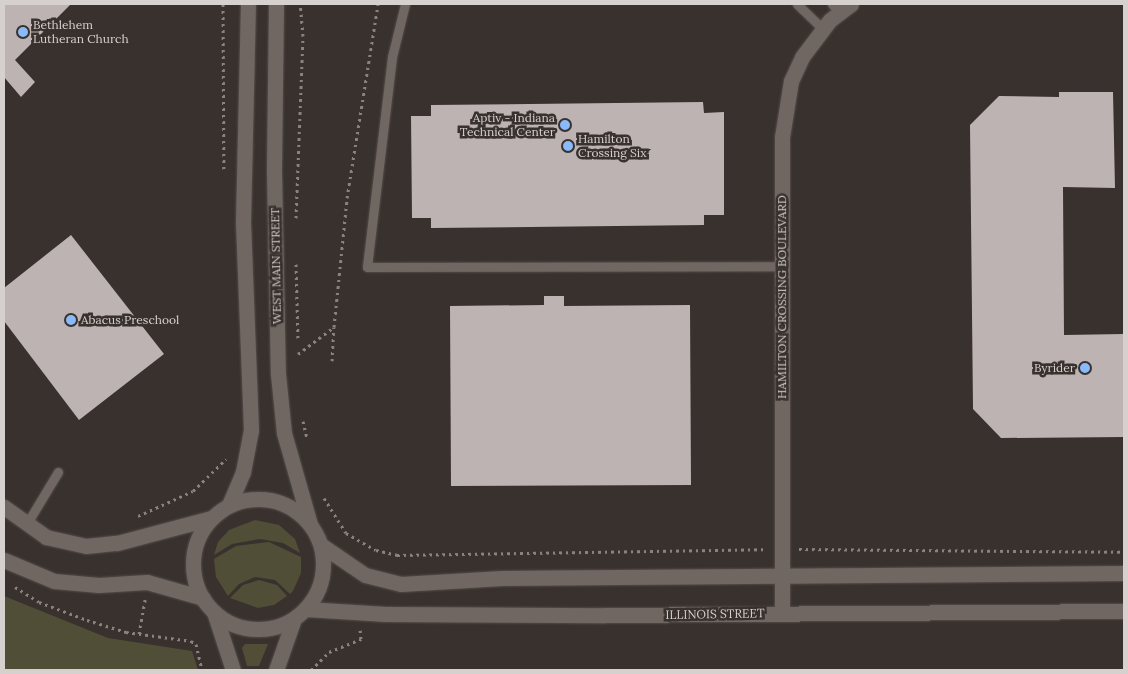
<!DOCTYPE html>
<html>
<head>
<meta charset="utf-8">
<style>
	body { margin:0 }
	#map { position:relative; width:1128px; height:674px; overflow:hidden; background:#39312e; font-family:Lora,serif }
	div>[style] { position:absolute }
	.green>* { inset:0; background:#504e36 }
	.building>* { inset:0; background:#beb3b3 }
	.path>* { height:3px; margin-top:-1.5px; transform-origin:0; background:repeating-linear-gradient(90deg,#89827f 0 2.5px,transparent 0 6.5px) }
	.roads { filter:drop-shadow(0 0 1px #534d4a) drop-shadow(0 0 1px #534d4a) }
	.service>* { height:9px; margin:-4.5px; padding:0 4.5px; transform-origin:4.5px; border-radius:4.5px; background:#706763 }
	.minor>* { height:15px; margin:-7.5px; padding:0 7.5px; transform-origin:7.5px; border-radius:7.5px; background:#706763 }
	.tertiary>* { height:15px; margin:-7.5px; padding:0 7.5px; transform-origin:7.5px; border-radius:7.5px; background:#706763 }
	.tertiary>.ring { margin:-7.5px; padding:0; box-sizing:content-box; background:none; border:15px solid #706763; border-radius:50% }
	.dots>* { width:14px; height:14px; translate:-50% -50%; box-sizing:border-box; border:2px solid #39312e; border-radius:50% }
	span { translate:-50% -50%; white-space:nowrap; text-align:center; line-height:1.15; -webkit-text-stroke:5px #39312e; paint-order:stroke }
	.poi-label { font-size:12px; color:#d6d1ce }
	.left { translate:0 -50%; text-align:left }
	.right { translate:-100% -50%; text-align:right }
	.street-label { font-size:12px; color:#d6d1ce }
	.frame { position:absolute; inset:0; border:5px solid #d6d1ce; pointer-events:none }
</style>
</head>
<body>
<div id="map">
	<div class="green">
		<div style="clip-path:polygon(255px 520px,279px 525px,295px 539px,300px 553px,283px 543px,260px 539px,232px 544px,214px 555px,218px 542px,229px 530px)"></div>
		<div style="clip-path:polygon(269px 542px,301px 557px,301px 573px,293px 591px,290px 594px,275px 580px,255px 577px,239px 584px,228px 596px,216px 577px,214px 559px,236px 546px)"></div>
		<div style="clip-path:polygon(259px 580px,277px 585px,287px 596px,274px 605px,258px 608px,230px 598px,243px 585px)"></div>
		<div style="clip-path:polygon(4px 596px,108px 638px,192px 651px,198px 670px,4px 670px)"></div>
		<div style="clip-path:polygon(245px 644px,268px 644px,259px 666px,247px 666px,242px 648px)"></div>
	</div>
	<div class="building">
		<div style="clip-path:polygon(4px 4px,71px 4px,15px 60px,35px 82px,21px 97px,4px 77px)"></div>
		<div style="clip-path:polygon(1059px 92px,1113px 92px,1115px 188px,1063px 187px,1064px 335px,1124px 334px,1124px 437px,1001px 438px,973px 409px,970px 125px,999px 96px,1059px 97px)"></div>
		<div style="clip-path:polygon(703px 102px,704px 113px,724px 112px,724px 215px,704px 215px,704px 225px,431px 228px,431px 218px,412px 218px,411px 116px,431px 116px,431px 105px)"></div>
		<div style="clip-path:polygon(71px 235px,164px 354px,79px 420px,4px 321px,4px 288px)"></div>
		<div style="clip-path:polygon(544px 296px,564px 296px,564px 306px,690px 305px,691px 485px,451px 486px,450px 306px,544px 305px)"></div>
	</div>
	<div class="path">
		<div style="left:223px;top:4px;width:167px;rotate:89.7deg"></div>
		<div style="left:296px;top:218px;width:182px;rotate:-87.8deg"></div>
		<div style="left:303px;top:36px;width:32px;rotate:-95deg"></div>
		<div style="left:296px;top:264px;width:76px;rotate:88.5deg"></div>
		<div style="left:298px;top:354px;width:45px;rotate:-36.9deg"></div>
		<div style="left:334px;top:327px;width:130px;rotate:-84.2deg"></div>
		<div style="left:347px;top:198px;width:196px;rotate:-80.9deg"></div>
		<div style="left:332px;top:361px;width:34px;rotate:-87deg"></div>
		<div style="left:303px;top:421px;width:18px;rotate:77deg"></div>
		<div style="left:324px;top:498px;width:41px;rotate:57.8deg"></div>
		<div style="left:346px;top:533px;width:34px;rotate:30deg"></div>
		<div style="left:376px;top:550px;width:22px;rotate:13deg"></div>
		<div style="left:397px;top:555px;width:368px;rotate:-0.9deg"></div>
		<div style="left:138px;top:516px;width:60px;rotate:-24.4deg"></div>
		<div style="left:193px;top:491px;width:46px;rotate:-44.1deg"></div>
		<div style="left:799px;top:549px;width:325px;rotate:0.5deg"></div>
		<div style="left:15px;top:587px;width:28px;rotate:32deg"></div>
		<div style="left:39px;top:602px;width:51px;rotate:20.6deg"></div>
		<div style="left:87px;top:620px;width:41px;rotate:17.1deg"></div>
		<div style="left:126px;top:632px;width:66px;rotate:7.9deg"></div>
		<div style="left:191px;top:641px;width:6px;rotate:31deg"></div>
		<div style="left:196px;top:644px;width:27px;rotate:77deg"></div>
		<div style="left:139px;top:634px;width:35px;rotate:-80deg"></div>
		<div style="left:311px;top:670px;width:25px;rotate:-45deg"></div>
		<div style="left:329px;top:652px;width:35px;rotate:-22deg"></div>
		<div style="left:361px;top:639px;width:10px;rotate:-96deg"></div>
	</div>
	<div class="roads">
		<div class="service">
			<div style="left:405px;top:4px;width:55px;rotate:103.8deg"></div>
			<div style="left:392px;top:57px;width:211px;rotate:96.8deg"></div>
			<div style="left:367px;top:267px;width:416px;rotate:-0.1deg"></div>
			<div style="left:797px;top:4px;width:36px;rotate:44deg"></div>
			<div style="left:832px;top:4px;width:10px;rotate:45deg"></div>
			<div style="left:26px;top:525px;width:62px;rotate:-58.9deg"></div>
		</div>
		<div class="minor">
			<div style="left:782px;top:613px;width:476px;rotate:-90deg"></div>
			<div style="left:782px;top:137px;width:57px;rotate:-80.9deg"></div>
			<div style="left:791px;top:81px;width:26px;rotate:-65deg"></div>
			<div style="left:802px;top:57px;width:46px;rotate:-52.9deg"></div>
			<div style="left:830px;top:20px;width:26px;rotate:-37deg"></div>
		</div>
		<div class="tertiary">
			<div style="left:276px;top:4px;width:168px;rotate:90.7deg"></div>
			<div style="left:274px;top:172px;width:202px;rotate:88.9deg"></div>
			<div style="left:278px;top:374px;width:59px;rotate:84.2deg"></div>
			<div style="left:284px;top:433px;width:95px;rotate:74.1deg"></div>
			<div class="ring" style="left:193px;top:499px;width:115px;height:115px"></div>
			<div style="left:229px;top:505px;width:36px;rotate:-67deg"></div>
			<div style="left:243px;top:472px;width:43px;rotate:-79.2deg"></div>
			<div style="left:251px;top:430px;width:208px;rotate:-92.2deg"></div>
			<div style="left:243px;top:222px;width:218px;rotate:-88.7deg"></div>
			<div style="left:4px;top:507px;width:52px;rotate:35.5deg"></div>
			<div style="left:46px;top:537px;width:41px;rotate:12.7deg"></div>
			<div style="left:86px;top:546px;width:31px;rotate:-6deg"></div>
			<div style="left:117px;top:543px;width:97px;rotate:-14.9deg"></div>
			<div style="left:321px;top:545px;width:53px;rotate:34.3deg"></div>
			<div style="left:365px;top:575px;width:37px;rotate:14deg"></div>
			<div style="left:401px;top:584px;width:101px;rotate:-3.4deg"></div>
			<div style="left:502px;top:578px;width:622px;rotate:-0.46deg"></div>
			<div style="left:4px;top:560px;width:54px;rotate:22.8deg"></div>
			<div style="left:54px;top:581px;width:45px;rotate:5.1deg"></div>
			<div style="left:99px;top:585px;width:48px;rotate:-3.6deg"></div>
			<div style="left:147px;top:582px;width:58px;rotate:15.9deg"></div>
			<div style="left:306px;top:609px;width:80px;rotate:3.6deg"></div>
			<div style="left:386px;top:614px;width:219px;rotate:0.3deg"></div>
			<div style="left:605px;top:615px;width:519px;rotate:-0.44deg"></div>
			<div style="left:214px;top:612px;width:61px;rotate:71.9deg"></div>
			<div style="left:276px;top:670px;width:54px;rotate:-70.6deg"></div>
		</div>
	</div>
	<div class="dots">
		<div style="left:23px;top:32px;background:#88bafc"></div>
		<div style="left:565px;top:125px;background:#88bafc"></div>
		<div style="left:568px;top:146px;background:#88bafc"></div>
		<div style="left:71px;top:320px;background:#88bafc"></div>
		<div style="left:1085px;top:368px;background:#88bafc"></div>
	</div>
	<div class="poi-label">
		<span class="left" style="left:33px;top:32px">Bethlehem<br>Lutheran Church</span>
		<span class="right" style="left:555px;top:125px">Aptiv - Indiana<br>Technical Center</span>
		<span class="left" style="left:578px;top:146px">Hamilton<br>Crossing Six</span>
		<span class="left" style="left:81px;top:320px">Abacus Preschool</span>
		<span class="right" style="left:1075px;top:368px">Byrider</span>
	</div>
	<div class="street-label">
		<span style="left:276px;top:266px;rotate:-91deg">WEST MAIN STREET</span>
		<span style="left:782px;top:297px;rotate:-90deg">HAMILTON CROSSING BOULEVARD</span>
		<span style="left:715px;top:614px;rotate:-1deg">ILLINOIS STREET</span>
	</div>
	<div class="frame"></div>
</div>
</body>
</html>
